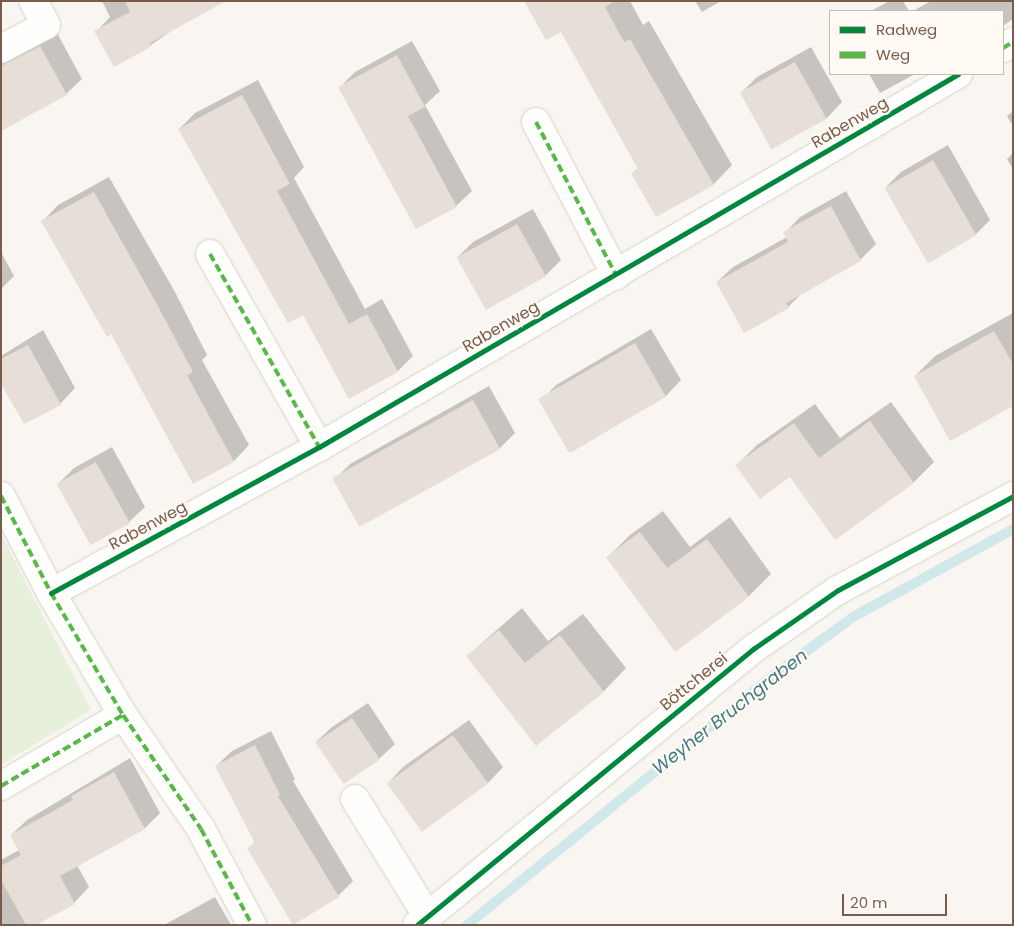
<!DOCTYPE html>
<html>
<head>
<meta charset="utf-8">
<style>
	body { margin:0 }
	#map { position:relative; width:1014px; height:926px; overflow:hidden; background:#f9f5f0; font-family:Poppins,sans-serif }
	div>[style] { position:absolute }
	.green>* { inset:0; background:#e7f0db }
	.shadow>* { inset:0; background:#0003 }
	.stream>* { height:10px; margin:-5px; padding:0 5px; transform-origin:5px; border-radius:5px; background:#d0e8ea }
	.building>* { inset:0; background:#e6ded7; transform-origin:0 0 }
	.roads { filter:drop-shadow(0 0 1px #d7d1cb) drop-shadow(0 0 1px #d7d1cb) }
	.minor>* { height:28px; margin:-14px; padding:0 14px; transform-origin:14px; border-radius:14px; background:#fefefd }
	.quiet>* { height:4px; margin-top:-2px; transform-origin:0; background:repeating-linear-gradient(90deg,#58b947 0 8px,transparent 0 12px) }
	.cycleway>* { height:5px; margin:-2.5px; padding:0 2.5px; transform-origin:2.5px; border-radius:2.5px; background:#00873e }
	span { translate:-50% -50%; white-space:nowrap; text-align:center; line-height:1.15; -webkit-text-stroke:4.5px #fffaf3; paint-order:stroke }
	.street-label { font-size:16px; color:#7a5c4d }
	.water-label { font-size:18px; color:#437c86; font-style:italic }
	.frame { position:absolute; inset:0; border:2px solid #7a5c4d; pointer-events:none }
	.legend { position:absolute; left:829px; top:10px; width:175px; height:65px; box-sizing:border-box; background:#fffaf3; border:1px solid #cabbb1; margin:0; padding:6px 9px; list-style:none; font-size:15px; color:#7a5c4d }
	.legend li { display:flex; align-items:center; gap:10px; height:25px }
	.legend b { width:25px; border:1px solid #cabbb1 }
	.scale { position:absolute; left:842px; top:894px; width:105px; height:22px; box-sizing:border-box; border:2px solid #7a5c4d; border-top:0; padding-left:6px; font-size:15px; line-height:18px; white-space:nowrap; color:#7a5c4d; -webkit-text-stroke:4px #fffaf3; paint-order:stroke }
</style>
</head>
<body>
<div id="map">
	<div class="green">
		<div style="clip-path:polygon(1px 534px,91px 710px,1px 765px)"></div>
	</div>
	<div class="shadow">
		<div style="clip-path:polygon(102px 1px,214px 1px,151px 45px,96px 32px,110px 17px)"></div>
		<div style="clip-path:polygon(525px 1px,630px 1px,643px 25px,649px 21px,732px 165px,714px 184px,657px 215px,633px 173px,639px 167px,562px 30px)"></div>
		<div style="clip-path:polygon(695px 1px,721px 1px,702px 12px)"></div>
		<div style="clip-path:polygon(889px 1px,903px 1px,909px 11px,871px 11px)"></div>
		<div style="clip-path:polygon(931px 1px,1013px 1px,1013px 19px,1003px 26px,1003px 11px,913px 11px)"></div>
		<div style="clip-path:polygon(1px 24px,2px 40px,56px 31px,82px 79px,66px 94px,1px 129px)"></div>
		<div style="clip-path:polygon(412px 41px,440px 91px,425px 105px,472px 191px,456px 206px,340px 87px,355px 72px)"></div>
		<div style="clip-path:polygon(811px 47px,842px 102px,827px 118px,773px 148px,742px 92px,757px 77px)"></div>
		<div style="clip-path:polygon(869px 74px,915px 74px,880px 93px)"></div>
		<div style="clip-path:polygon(258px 80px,304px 167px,294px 178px,365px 309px,382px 299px,413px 356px,398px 371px,303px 313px,179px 129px,195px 113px)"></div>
		<div style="clip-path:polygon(1013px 111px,1013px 126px,1007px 116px)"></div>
		<div style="clip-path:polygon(948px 145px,990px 220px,975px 235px,886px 187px,901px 172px)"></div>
		<div style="clip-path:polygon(1013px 153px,1013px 169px,1007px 159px)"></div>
		<div style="clip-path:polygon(109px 177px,175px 292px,207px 355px,202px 360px,249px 445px,234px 461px,193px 483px,112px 332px,43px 221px,58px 205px)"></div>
		<div style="clip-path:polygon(846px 191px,876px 244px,860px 260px,804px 291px,788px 307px,717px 282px,733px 267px,787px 237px,785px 233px,800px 217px)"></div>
		<div style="clip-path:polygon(533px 209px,561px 260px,545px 276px,486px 308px,458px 257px,473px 242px)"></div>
		<div style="clip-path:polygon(1px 252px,14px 276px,1px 289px)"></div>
		<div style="clip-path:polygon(1013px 313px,1013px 405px,915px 376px,935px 356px)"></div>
		<div style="clip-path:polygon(651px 329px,681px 380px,666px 396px,571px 452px,541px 401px,556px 385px)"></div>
		<div style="clip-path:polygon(43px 330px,75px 388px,60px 404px,1px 381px,1px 356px)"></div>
		<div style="clip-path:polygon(489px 386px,515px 433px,500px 448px,359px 525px,334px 480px,350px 464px)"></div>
		<div style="clip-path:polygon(891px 402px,934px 462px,914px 482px,835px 538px,791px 476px,737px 465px,757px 445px,815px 404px,840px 438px)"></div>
		<div style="clip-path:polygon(112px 447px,145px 507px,129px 522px,58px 484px,74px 468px)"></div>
		<div style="clip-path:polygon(663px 511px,690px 547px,730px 517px,771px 574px,749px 596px,675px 650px,607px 558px,630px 535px)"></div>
		<div style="clip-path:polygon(522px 608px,548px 641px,583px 614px,626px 668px,604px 691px,536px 744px,467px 656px)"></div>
		<div style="clip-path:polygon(368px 703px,395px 744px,379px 759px,316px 742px,332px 727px)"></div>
		<div style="clip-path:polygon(469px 720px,503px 767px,488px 783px,421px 830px,388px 783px,403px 767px)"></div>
		<div style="clip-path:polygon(271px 731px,295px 779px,293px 781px,353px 881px,338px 896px,248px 849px,255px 842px,216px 766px,232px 751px)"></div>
		<div style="clip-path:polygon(130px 758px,160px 813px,145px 828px,77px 865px,89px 887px,74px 903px,35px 925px,1px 925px,1px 860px,19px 850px,11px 835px,27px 820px)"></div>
		<div style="clip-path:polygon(215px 897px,231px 925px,165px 925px,166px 924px)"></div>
	</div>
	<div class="stream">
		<div style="left:467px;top:925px;width:397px;rotate:-39.2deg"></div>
		<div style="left:775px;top:674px;width:97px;rotate:-36.2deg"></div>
		<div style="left:853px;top:617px;width:183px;rotate:-28.8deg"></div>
	</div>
	<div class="building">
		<div style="clip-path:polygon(125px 1px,226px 1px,150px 43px,152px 46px,114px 67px,94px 31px,130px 12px)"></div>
		<div style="clip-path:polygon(524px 1px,615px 1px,605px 7px,624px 42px,630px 39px,714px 185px,656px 217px,631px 173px,638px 169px,561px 32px,546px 40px)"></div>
		<div style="clip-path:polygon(40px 46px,67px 95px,1px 131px,1px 66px)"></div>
		<div style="clip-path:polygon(397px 55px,425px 107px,408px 116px,457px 207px,416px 229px,338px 87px)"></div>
		<div style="left:795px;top:62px;width:65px;height:63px;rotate:61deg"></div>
		<div style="clip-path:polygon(242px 95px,290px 184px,277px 191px,349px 324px,367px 314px,398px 372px,349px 399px,303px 315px,288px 323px,178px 129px)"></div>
		<div style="left:933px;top:160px;width:87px;height:56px;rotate:60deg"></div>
		<div style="clip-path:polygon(94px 192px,159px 308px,193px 372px,187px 375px,234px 462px,193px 484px,111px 334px,107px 337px,41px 221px)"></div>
		<div style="clip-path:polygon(831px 206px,861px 261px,786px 303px,789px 308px,744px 333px,716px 282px,788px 242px,783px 232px)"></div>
		<div style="left:517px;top:224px;width:60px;height:69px;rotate:61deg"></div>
		<div style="clip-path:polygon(994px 331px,1013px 364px,1013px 406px,950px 441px,914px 376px)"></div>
		<div style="left:635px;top:343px;width:62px;height:112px;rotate:60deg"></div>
		<div style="clip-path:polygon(28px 345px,61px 405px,24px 424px,1px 384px,1px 359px)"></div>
		<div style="left:473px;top:400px;width:56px;height:161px;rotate:61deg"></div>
		<div style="clip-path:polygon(870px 421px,914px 483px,835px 540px,790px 477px,760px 499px,735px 465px,794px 423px,819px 458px)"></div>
		<div style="left:96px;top:462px;width:70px;height:45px;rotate:61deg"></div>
		<div style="clip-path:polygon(640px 532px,667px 568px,707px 539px,749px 597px,675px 652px,606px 557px)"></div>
		<div style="clip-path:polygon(499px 630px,525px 663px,560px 635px,604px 692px,536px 746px,466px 656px)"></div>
		<div style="left:352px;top:718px;width:50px;height:44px;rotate:56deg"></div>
		<div style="left:453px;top:735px;width:60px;height:82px;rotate:54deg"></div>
		<div style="clip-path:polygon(255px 745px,280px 795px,278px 796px,339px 897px,293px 925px,247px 848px,255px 843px,215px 766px)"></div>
		<div style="clip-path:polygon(114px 772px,145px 829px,60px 876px,75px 904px,36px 925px,26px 925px,1px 880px,1px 866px,21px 855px,10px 835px,73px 800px,71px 796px)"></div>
	</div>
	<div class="roads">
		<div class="minor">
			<div style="left:1003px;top:48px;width:12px;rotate:-31deg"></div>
			<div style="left:1px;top:49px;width:51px;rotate:-28.1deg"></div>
			<div style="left:46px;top:25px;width:27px;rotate:-118deg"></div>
			<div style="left:536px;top:122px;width:173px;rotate:62.4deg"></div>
			<div style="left:210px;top:254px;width:222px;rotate:60.5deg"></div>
			<div style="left:1px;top:496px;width:109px;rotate:62.7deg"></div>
			<div style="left:51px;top:593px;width:142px;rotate:59.5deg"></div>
			<div style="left:123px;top:715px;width:138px;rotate:55.6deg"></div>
			<div style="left:201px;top:829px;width:109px;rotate:62deg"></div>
			<div style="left:51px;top:593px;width:305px;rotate:-28.6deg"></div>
			<div style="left:319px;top:447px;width:740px;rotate:-30.27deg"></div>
			<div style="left:1px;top:786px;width:141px;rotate:-30.2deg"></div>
			<div style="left:355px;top:799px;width:139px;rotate:58.3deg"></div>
			<div style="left:417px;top:925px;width:435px;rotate:-39.4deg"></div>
			<div style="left:753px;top:649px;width:103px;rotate:-34.8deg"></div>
			<div style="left:838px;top:590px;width:199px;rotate:-28.2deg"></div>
		</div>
	</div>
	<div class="quiet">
		<div style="left:1003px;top:48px;width:12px;rotate:-31deg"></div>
		<div style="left:536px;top:122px;width:173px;rotate:62.4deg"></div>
		<div style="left:210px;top:254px;width:222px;rotate:60.5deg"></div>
		<div style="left:1px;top:496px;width:109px;rotate:62.7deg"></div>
		<div style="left:51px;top:593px;width:142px;rotate:59.5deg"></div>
		<div style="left:123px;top:715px;width:138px;rotate:55.6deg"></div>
		<div style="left:201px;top:829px;width:109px;rotate:62deg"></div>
		<div style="left:1px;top:786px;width:141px;rotate:-30.2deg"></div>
	</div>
	<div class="cycleway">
		<div style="left:51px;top:593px;width:305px;rotate:-28.6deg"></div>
		<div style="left:319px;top:447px;width:740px;rotate:-30.27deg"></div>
		<div style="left:417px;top:925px;width:435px;rotate:-39.4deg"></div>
		<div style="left:753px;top:649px;width:103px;rotate:-34.8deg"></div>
		<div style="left:838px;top:590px;width:199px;rotate:-28.2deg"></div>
	</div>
	<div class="street-label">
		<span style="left:850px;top:123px;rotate:-30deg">Rabenweg</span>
		<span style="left:501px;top:327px;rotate:-30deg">Rabenweg</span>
		<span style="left:148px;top:526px;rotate:-28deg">Rabenweg</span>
		<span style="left:694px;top:682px;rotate:-39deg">Böttcherei</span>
	</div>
	<div class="water-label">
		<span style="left:730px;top:712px;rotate:-38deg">Weyher Bruchgraben</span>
	</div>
	<div class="frame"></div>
	<ul class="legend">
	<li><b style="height:6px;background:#00873e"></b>Radweg</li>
	<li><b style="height:6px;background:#58b947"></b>Weg</li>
	</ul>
	<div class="scale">20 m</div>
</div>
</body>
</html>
